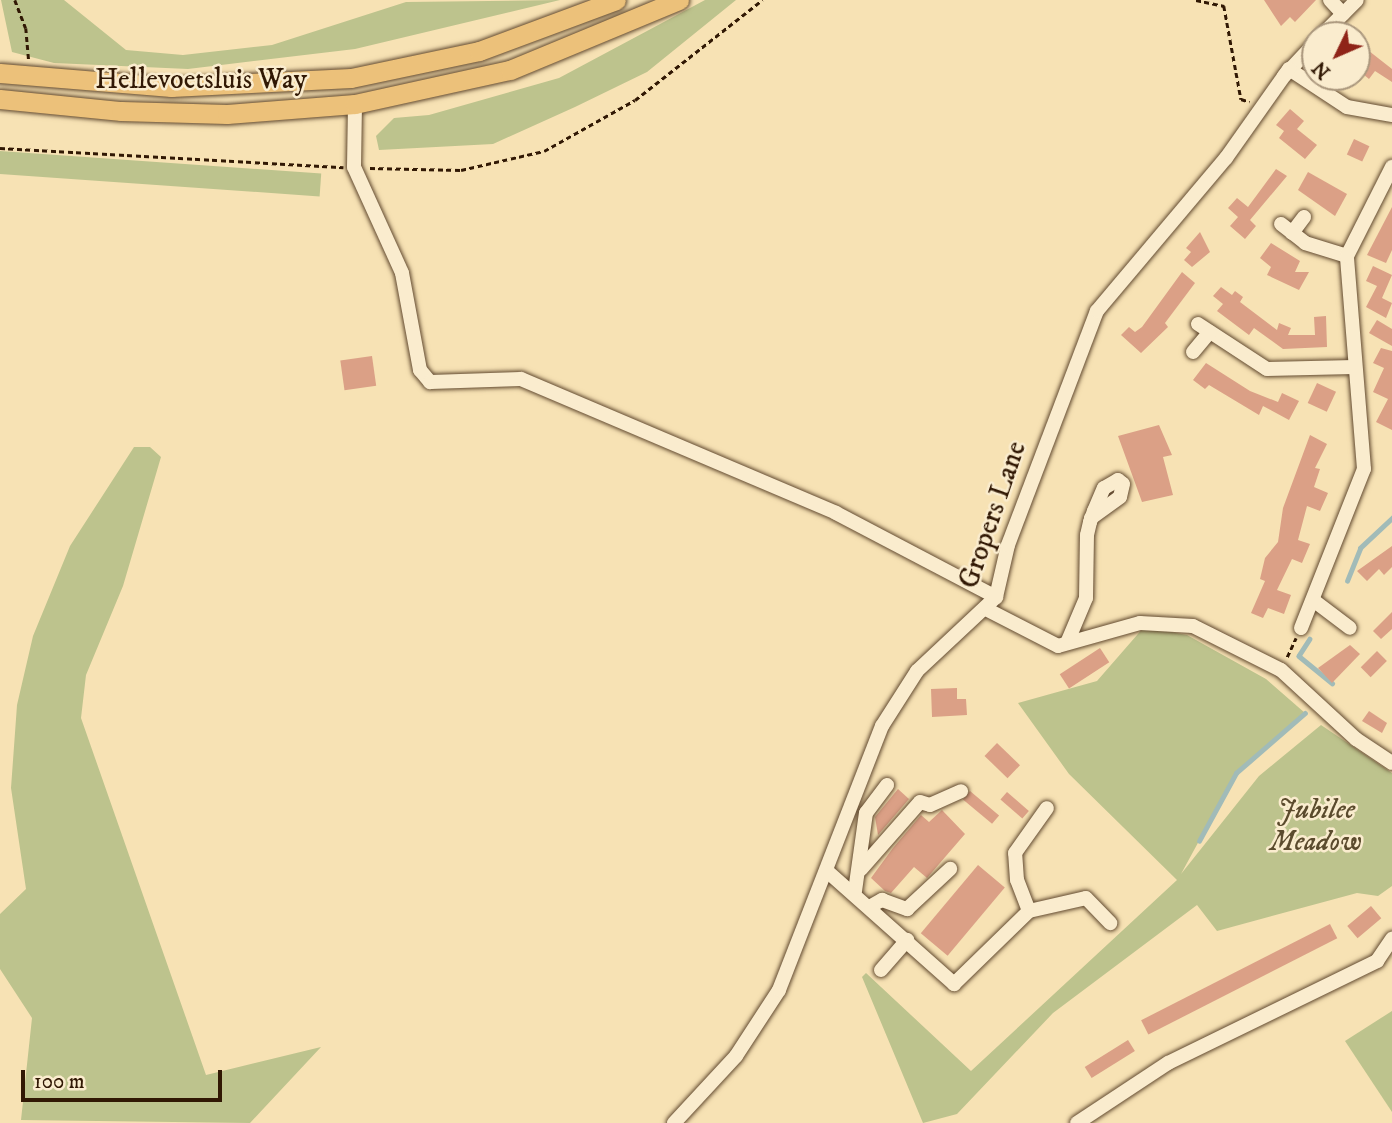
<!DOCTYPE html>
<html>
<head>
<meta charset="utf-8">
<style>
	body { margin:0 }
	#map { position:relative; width:1392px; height:1123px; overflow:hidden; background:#f7e2b4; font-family:"IM FELL DW Pica",serif }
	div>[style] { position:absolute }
	.green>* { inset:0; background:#bdc38d; transform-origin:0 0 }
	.stream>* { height:4.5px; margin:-2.25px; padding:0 2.25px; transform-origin:2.25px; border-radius:2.25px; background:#a1bbb8 }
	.building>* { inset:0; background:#dba086; transform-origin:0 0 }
	.path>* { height:2.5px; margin-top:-1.25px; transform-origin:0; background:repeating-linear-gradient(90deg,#311804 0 5px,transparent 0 8.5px) }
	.roads { filter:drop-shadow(0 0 2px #624a30) drop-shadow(0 0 2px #624a30) }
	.minor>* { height:14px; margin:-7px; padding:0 7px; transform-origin:7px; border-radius:7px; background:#faecce }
	.highway>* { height:19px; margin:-9.5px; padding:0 9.5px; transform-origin:9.5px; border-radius:9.5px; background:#ecc17a }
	span { translate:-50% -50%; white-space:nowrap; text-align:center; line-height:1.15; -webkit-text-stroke:5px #faecce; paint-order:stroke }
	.street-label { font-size:28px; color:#311804 }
	.park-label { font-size:28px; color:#5b4b2d; font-style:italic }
	.north { position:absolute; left:1301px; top:21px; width:70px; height:70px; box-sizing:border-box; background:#faecce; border:2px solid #aa977d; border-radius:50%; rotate:226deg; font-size:19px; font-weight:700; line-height:28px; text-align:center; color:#311804 }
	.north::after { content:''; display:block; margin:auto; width:24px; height:32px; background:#8f2418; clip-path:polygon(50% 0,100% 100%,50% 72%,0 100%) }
	.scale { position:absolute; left:21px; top:1070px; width:201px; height:32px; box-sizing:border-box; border:4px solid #311804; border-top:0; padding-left:9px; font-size:21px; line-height:24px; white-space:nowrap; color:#311804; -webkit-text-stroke:5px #faecce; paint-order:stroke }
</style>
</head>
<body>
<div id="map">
	<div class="green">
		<div style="clip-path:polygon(1px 0,64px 0,126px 50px,183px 55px,272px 45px,406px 2px,560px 0,355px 49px,188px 69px,54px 63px,12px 52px)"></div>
		<div style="clip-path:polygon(705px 0,736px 0,647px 72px,575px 107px,493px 144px,379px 150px,376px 136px,394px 118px,429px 115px,559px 78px)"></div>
		<div style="left:0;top:151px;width:322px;height:23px;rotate:4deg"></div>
		<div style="clip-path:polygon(134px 447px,150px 447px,161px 457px,123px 586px,86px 675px,81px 718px,206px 1075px,321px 1047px,250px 1123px,21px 1120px,32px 1018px,0 969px,0 914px,26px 889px,11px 788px,17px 705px,33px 636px,70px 546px)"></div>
		<div style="clip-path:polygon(1144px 627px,1187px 635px,1266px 679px,1305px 713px,1236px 773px,1181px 874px,1259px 776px,1321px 725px,1392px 773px,1392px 886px,1378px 896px,1357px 893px,1217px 931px,1197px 905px,1053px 1013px,957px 1114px,923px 1123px,862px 977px,866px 973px,971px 1071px,1177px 880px,1069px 774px,1018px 703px,1097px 681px)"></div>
		<div style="clip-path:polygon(1392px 1011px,1392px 1112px,1345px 1041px)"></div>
	</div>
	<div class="stream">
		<div style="left:1347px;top:581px;width:35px;rotate:-68deg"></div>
		<div style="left:1360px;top:548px;width:44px;rotate:-43.2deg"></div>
		<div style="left:1310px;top:639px;width:20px;rotate:123deg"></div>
		<div style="left:1299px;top:656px;width:43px;rotate:39.3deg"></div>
		<div style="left:1199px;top:841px;width:77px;rotate:-61.4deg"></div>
		<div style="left:1236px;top:773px;width:91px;rotate:-41deg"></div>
	</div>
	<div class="building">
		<div style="clip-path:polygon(1264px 0,1316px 0,1295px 22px,1290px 17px,1281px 26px)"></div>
		<div style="clip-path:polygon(1369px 51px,1392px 69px,1392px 82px,1375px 71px,1369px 79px,1357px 69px)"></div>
		<div style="clip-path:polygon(1290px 109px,1304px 121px,1297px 129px,1317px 145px,1305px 159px,1279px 138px,1284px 131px,1276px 125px)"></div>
		<div style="left:1354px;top:139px;width:17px;height:17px;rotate:25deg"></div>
		<div style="clip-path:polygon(1276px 169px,1287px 176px,1250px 220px,1256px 226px,1245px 239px,1230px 226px,1238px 217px,1228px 208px,1237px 198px,1248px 207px)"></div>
		<div style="clip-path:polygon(1308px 172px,1347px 194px,1335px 216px,1298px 190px)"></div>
		<div style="clip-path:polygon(1392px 207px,1392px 250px,1386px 263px,1367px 255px)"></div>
		<div style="clip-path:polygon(1200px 232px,1210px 252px,1192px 267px,1184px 260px,1191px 252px,1186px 248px)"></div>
		<div style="clip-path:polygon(1271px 243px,1300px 261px,1295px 272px,1309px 272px,1299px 290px,1267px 275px,1271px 267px,1260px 258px)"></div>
		<div style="clip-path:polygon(1373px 266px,1392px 275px,1382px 298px,1392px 303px,1386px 318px,1366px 307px,1377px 286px,1366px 281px)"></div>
		<div style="clip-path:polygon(1182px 272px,1195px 283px,1165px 323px,1168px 327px,1141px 353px,1121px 335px,1129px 327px,1135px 332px,1142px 327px)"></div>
		<div style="clip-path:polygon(1221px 287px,1232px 295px,1235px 291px,1243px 297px,1240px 302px,1277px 330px,1279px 323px,1291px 328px,1288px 335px,1315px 335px,1314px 317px,1326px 316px,1327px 347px,1283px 349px,1254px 328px,1249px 335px,1217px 311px,1223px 304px,1213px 296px)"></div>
		<div style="clip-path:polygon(1377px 320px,1392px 329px,1392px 346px,1369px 333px)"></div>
		<div style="clip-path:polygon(1381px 348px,1392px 351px,1392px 430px,1376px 422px,1388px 399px,1373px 392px,1384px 368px,1373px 363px)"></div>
		<div style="left:372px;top:356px;width:30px;height:32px;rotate:82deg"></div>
		<div style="clip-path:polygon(1206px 363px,1250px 391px,1278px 402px,1282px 393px,1299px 401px,1289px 420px,1263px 406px,1259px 415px,1209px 385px,1205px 389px,1193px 380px)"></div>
		<div style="left:1317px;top:383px;width:21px;height:22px;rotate:25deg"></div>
		<div style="clip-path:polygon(1159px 425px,1172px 455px,1163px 457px,1173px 495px,1142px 502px,1118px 436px)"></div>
		<div style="clip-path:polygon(1310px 435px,1327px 444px,1315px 468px,1320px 469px,1314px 487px,1328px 493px,1320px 511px,1307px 506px,1298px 540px,1310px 544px,1302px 563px,1292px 559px,1277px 590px,1291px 595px,1284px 614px,1268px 608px,1263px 618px,1251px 613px,1265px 581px,1260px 579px,1265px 558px,1278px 542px,1283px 508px)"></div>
		<div style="clip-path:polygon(1392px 546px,1392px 567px,1384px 575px,1379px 569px,1367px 581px,1357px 571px)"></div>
		<div style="clip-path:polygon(1392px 612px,1392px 629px,1381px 639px,1373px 631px)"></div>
		<div style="clip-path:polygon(1350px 645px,1360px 654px,1332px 683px,1318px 668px)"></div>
		<div style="left:1100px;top:648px;width:17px;height:48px;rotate:57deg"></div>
		<div style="left:1377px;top:651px;width:14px;height:23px;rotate:45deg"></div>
		<div style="clip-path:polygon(957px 688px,957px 699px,966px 699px,967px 715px,932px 717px,931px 689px)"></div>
		<div style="clip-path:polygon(1369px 711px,1387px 723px,1382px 733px,1362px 721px)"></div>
		<div style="left:997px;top:743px;width:32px;height:18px;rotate:44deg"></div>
		<div style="clip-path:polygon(898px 789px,909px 799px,878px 835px,875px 817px)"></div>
		<div style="left:970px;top:791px;width:38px;height:11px;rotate:40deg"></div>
		<div style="left:1007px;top:792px;width:29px;height:10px;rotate:41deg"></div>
		<div style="clip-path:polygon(942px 810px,965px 834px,927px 878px,914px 867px,891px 893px,885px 891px,871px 878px,893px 848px,921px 815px,929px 822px)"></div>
		<div style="left:978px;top:865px;width:35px;height:89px;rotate:40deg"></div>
		<div style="left:1371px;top:906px;width:16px;height:31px;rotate:50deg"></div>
		<div style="left:1330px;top:924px;width:16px;height:212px;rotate:63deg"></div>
		<div style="left:1128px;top:1040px;width:13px;height:51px;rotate:58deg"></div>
	</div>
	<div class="path">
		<div style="left:15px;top:0;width:30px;rotate:69deg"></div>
		<div style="left:26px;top:28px;width:32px;rotate:85deg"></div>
		<div style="left:1196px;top:0;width:29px;rotate:12deg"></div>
		<div style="left:1224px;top:6px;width:95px;rotate:79.6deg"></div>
		<div style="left:1241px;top:99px;width:9px;rotate:18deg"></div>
		<div style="left:0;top:148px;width:344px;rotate:3.2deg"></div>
		<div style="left:370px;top:168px;width:91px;rotate:1.3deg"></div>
		<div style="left:461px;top:170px;width:85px;rotate:-12.9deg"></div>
		<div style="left:544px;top:151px;width:104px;rotate:-29.3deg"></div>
		<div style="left:635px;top:100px;width:162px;rotate:-38.2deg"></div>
		<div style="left:1287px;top:657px;width:21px;rotate:-65deg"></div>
	</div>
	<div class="roads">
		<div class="minor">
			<div style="left:1330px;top:0;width:19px;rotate:47deg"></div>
			<div style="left:1322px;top:35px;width:49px;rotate:-45deg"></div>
			<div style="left:1289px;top:69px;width:69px;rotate:33.2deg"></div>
			<div style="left:1347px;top:107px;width:46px;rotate:10.1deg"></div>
			<div style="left:1284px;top:76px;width:45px;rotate:-46.8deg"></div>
			<div style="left:355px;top:104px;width:63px;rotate:90.9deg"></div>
			<div style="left:354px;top:167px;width:116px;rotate:65.6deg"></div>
			<div style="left:402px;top:273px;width:99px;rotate:79.5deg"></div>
			<div style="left:420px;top:370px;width:16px;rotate:50deg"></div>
			<div style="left:430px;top:382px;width:91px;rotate:-1.9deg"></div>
			<div style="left:521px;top:379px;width:342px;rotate:23deg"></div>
			<div style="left:836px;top:513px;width:181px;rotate:27.7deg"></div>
			<div style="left:1281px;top:224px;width:31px;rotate:38deg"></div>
			<div style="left:1305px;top:243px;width:44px;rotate:17.2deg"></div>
			<div style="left:1292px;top:233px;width:20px;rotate:-53deg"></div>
			<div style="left:1198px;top:324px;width:82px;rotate:33.1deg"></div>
			<div style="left:1267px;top:369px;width:87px;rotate:-1.3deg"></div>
			<div style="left:1193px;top:352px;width:26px;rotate:-50deg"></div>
			<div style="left:1313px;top:600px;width:46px;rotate:37.1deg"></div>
			<div style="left:986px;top:609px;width:81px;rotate:27.2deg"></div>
			<div style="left:1058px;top:646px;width:85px;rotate:-15.7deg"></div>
			<div style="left:1140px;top:623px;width:53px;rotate:3.2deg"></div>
			<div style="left:1193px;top:626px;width:98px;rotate:26.6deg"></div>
			<div style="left:1281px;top:670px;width:102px;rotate:42.6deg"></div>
			<div style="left:1356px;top:739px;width:43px;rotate:33.7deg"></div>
			<div style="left:1301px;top:628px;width:171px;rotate:-68.4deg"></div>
			<div style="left:1364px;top:469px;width:214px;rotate:-94.6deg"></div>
			<div style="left:1347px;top:256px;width:100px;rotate:-63.2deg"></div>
			<div style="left:1067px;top:643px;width:49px;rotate:-67.1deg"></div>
			<div style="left:1086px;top:598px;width:63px;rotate:-89.1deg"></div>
			<div style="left:1087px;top:535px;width:13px;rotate:-77deg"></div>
			<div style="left:1090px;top:522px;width:12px;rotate:-70deg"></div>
			<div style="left:1094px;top:511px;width:25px;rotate:-67deg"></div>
			<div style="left:1104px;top:488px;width:16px;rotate:-30deg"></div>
			<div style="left:1118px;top:480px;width:6px;rotate:39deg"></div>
			<div style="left:1123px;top:484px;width:13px;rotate:103deg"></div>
			<div style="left:1120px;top:497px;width:36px;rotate:144deg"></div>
			<div style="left:861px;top:869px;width:89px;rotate:-48.6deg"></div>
			<div style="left:920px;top:802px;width:10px;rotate:17deg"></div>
			<div style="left:930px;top:805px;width:34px;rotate:-24deg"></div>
			<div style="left:828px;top:872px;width:169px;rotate:41.6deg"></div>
			<div style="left:954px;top:984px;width:105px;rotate:-44.2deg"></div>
			<div style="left:1029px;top:911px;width:58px;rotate:-12.8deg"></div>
			<div style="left:1086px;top:898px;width:35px;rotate:46deg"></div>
			<div style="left:855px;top:891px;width:79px;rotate:-82deg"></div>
			<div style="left:866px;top:813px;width:35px;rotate:-53deg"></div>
			<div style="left:871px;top:906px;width:13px;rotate:-29deg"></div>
			<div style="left:882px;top:900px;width:27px;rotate:20deg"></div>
			<div style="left:907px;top:909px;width:59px;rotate:-42.9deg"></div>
			<div style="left:1029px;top:911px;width:33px;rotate:-111deg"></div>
			<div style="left:1017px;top:880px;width:27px;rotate:-94deg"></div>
			<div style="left:1015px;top:853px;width:55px;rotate:-54.6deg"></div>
			<div style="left:881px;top:970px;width:40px;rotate:-49deg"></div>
			<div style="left:674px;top:1123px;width:91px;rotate:-47.2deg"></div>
			<div style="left:736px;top:1056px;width:79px;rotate:-56.9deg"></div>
			<div style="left:779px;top:990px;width:283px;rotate:-68.7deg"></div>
			<div style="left:882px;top:726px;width:65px;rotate:-57.5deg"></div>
			<div style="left:917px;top:671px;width:108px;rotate:-43.1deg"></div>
			<div style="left:996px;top:597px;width:53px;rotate:-77deg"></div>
			<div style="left:1008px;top:545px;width:250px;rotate:-69.2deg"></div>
			<div style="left:1097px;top:311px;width:200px;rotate:-49.9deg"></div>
			<div style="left:1226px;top:158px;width:109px;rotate:-54.7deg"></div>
			<div style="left:1077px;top:1123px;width:109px;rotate:-33.4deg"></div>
			<div style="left:1168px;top:1063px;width:233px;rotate:-26deg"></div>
			<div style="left:1377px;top:961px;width:27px;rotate:-56deg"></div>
		</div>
		<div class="highway">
			<div style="left:0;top:73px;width:172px;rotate:4.7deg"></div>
			<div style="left:171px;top:87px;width:180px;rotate:-2.9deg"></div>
			<div style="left:351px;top:78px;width:131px;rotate:-11.9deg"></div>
			<div style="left:479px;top:51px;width:146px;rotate:-20.4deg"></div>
			<div style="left:0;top:99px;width:122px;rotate:5.7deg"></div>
			<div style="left:121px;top:111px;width:106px;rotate:1.6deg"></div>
			<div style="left:227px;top:114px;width:128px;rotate:-4.5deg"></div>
			<div style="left:355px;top:104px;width:159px;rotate:-12.4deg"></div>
			<div style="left:510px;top:70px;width:183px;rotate:-22.5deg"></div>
		</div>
	</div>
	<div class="street-label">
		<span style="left:201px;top:80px">Hellevoetsluis Way</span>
		<span style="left:993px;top:515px;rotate:-71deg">Gropers Lane</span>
	</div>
	<div class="park-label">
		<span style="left:1316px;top:826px">Jubilee<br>Meadow</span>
	</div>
	<div class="north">N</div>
	<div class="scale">100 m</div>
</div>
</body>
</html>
